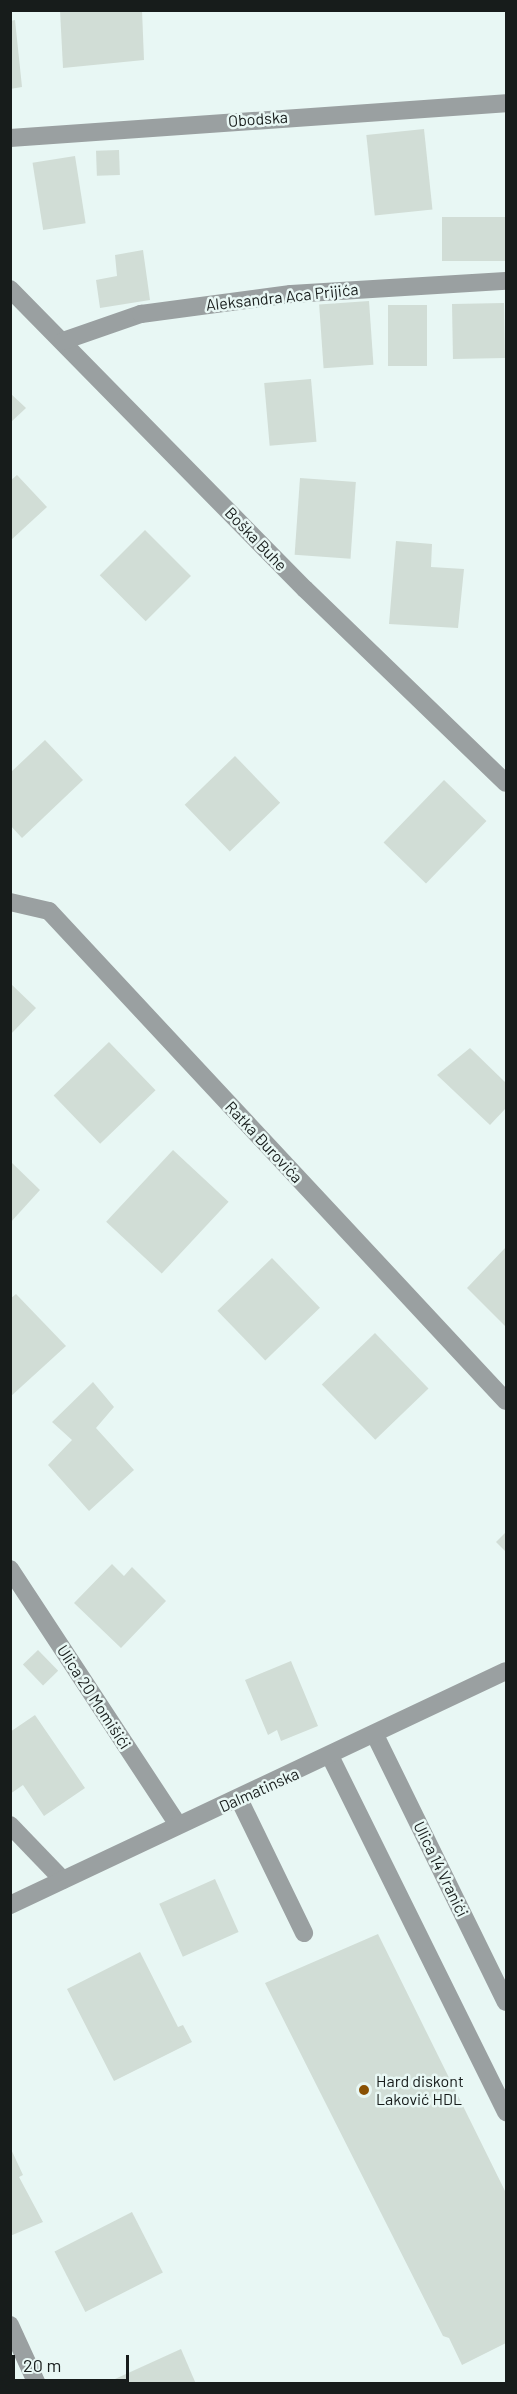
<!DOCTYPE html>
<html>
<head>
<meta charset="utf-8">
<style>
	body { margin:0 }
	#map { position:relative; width:517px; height:2394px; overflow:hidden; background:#e8f7f4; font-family:Barlow,sans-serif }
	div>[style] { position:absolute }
	.building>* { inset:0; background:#d1ddd6; transform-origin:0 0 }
	.minor>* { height:18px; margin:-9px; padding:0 9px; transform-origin:9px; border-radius:9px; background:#9aa0a1 }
	.dots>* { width:16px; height:16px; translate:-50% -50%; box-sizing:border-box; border:3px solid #e8f7f4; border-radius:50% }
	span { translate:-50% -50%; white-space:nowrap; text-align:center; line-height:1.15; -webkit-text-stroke:5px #e8f7f4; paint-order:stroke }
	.street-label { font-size:16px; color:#171c1b }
	.poi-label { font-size:16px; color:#171c1b }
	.left { translate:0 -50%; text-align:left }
	.frame { position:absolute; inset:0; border:12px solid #171c1b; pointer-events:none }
	.scale { position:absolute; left:12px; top:2355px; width:117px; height:27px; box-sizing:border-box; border:3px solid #171c1b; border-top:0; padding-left:8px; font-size:18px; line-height:21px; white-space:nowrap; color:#171c1b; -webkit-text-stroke:4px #e8f7f4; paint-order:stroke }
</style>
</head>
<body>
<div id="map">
	<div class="building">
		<div style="clip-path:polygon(60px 10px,142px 10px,144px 60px,63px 68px)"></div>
		<div style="clip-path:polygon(15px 20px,22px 87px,10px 89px,10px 21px)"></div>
		<div style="left:424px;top:129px;width:81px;height:58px;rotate:84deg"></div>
		<div style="left:119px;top:150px;width:25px;height:23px;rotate:88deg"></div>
		<div style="left:75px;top:156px;width:68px;height:43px;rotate:81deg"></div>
		<div style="left:506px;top:217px;width:44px;height:64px;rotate:90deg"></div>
		<div style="clip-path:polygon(143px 250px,150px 300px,100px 308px,96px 280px,117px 276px,115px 255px)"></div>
		<div style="left:369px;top:301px;width:64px;height:50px;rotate:86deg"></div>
		<div style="left:504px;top:303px;width:55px;height:52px;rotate:89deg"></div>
		<div style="left:388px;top:305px;width:39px;height:61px"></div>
		<div style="left:311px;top:379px;width:63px;height:47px;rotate:85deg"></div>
		<div style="clip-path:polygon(10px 393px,26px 408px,10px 423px)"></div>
		<div style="clip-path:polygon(17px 475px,47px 507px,10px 541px,10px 481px)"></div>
		<div style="left:300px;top:478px;width:56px;height:77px;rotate:4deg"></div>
		<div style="left:145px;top:530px;width:65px;height:64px;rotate:45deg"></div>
		<div style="clip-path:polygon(396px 541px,432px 544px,431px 567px,464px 569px,458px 628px,389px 624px)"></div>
		<div style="clip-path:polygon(45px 740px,83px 780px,22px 838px,10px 825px,10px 773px)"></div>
		<div style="left:235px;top:756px;width:65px;height:70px;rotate:46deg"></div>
		<div style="left:444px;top:780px;width:59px;height:87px;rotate:44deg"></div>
		<div style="clip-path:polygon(10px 983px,36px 1008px,10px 1035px)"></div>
		<div style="left:109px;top:1042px;width:67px;height:77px;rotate:46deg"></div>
		<div style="clip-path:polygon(470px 1048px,506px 1083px,506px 1108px,490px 1125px,437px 1075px)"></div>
		<div style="left:173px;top:1150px;width:76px;height:98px;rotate:43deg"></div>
		<div style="clip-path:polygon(10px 1161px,40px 1190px,10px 1223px)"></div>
		<div style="clip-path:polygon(506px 1247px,506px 1327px,467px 1288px)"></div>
		<div style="left:272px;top:1258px;width:69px;height:76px;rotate:46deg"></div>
		<div style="clip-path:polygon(16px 1294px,66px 1346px,10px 1397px,10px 1299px)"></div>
		<div style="left:375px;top:1333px;width:77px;height:74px;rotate:46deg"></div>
		<div style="clip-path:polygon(93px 1382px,114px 1407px,96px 1428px,134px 1470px,89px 1511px,48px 1465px,72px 1440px,52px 1422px)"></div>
		<div style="clip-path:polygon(506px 1532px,506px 1552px,496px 1542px)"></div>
		<div style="clip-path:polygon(112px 1564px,124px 1576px,132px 1567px,166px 1601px,121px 1648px,74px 1603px)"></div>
		<div style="left:38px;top:1650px;width:29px;height:21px;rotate:46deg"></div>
		<div style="clip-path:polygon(291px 1661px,318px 1726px,281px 1741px,277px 1730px,268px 1735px,245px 1680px)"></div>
		<div style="clip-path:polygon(35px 1715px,85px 1788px,44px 1816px,23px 1785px,10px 1794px,10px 1732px)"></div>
		<div style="left:215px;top:1879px;width:58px;height:61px;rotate:66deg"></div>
		<div style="clip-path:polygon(378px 1934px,506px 2193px,506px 2343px,462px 2365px,449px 2338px,443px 2336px,265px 1983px)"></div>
		<div style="clip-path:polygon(140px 1952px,178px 2027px,183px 2025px,192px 2042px,114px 2081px,67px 1989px)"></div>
		<div style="clip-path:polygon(10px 2147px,23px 2175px,19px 2177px,43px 2222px,10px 2236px)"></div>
		<div style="left:132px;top:2212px;width:68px;height:87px;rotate:63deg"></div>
		<div style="clip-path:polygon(181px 2349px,196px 2384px,104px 2384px)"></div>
	</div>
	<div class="minor">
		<div style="left:10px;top:138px;width:497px;rotate:-4deg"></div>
		<div style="left:10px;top:289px;width:421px;rotate:45.5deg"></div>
		<div style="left:305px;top:589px;width:279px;rotate:44deg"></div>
		<div style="left:63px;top:341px;width:83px;rotate:-19.1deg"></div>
		<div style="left:141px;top:314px;width:151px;rotate:-7.6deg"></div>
		<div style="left:291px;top:294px;width:215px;rotate:-3.5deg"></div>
		<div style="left:10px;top:902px;width:40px;rotate:13deg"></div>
		<div style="left:49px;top:911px;width:670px;rotate:47deg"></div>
		<div style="left:10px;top:1569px;width:306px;rotate:56.7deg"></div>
		<div style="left:375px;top:1735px;width:297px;rotate:63.9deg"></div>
		<div style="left:331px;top:1758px;width:395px;rotate:63.7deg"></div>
		<div style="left:239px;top:1799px;width:149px;rotate:64.1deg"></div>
		<div style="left:10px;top:1825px;width:76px;rotate:46.1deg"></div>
		<div style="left:10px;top:1905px;width:548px;rotate:-25.26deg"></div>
		<div style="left:10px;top:2325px;width:65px;rotate:65.4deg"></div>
	</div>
	<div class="dots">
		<div style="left:364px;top:2090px;background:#895104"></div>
	</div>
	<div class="street-label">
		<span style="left:258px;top:119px;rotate:-4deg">Obodska</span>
		<span style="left:282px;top:297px;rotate:-6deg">Aleksandra Aca Prijića</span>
		<span style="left:256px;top:539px;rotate:46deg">Boška Buhe</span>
		<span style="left:264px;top:1142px;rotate:47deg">Ratka Đurovića</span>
		<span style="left:94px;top:1697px;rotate:57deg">Ulica 20 Momišići</span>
		<span style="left:259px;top:1790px;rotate:-24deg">Dalmatinska</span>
		<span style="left:441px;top:1869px;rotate:64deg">Ulica 14 Vranići</span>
	</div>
	<div class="poi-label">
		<span class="left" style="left:376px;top:2090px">Hard diskont<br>Laković HDL</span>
	</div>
	<div class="frame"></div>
	<div class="scale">20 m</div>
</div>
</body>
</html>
